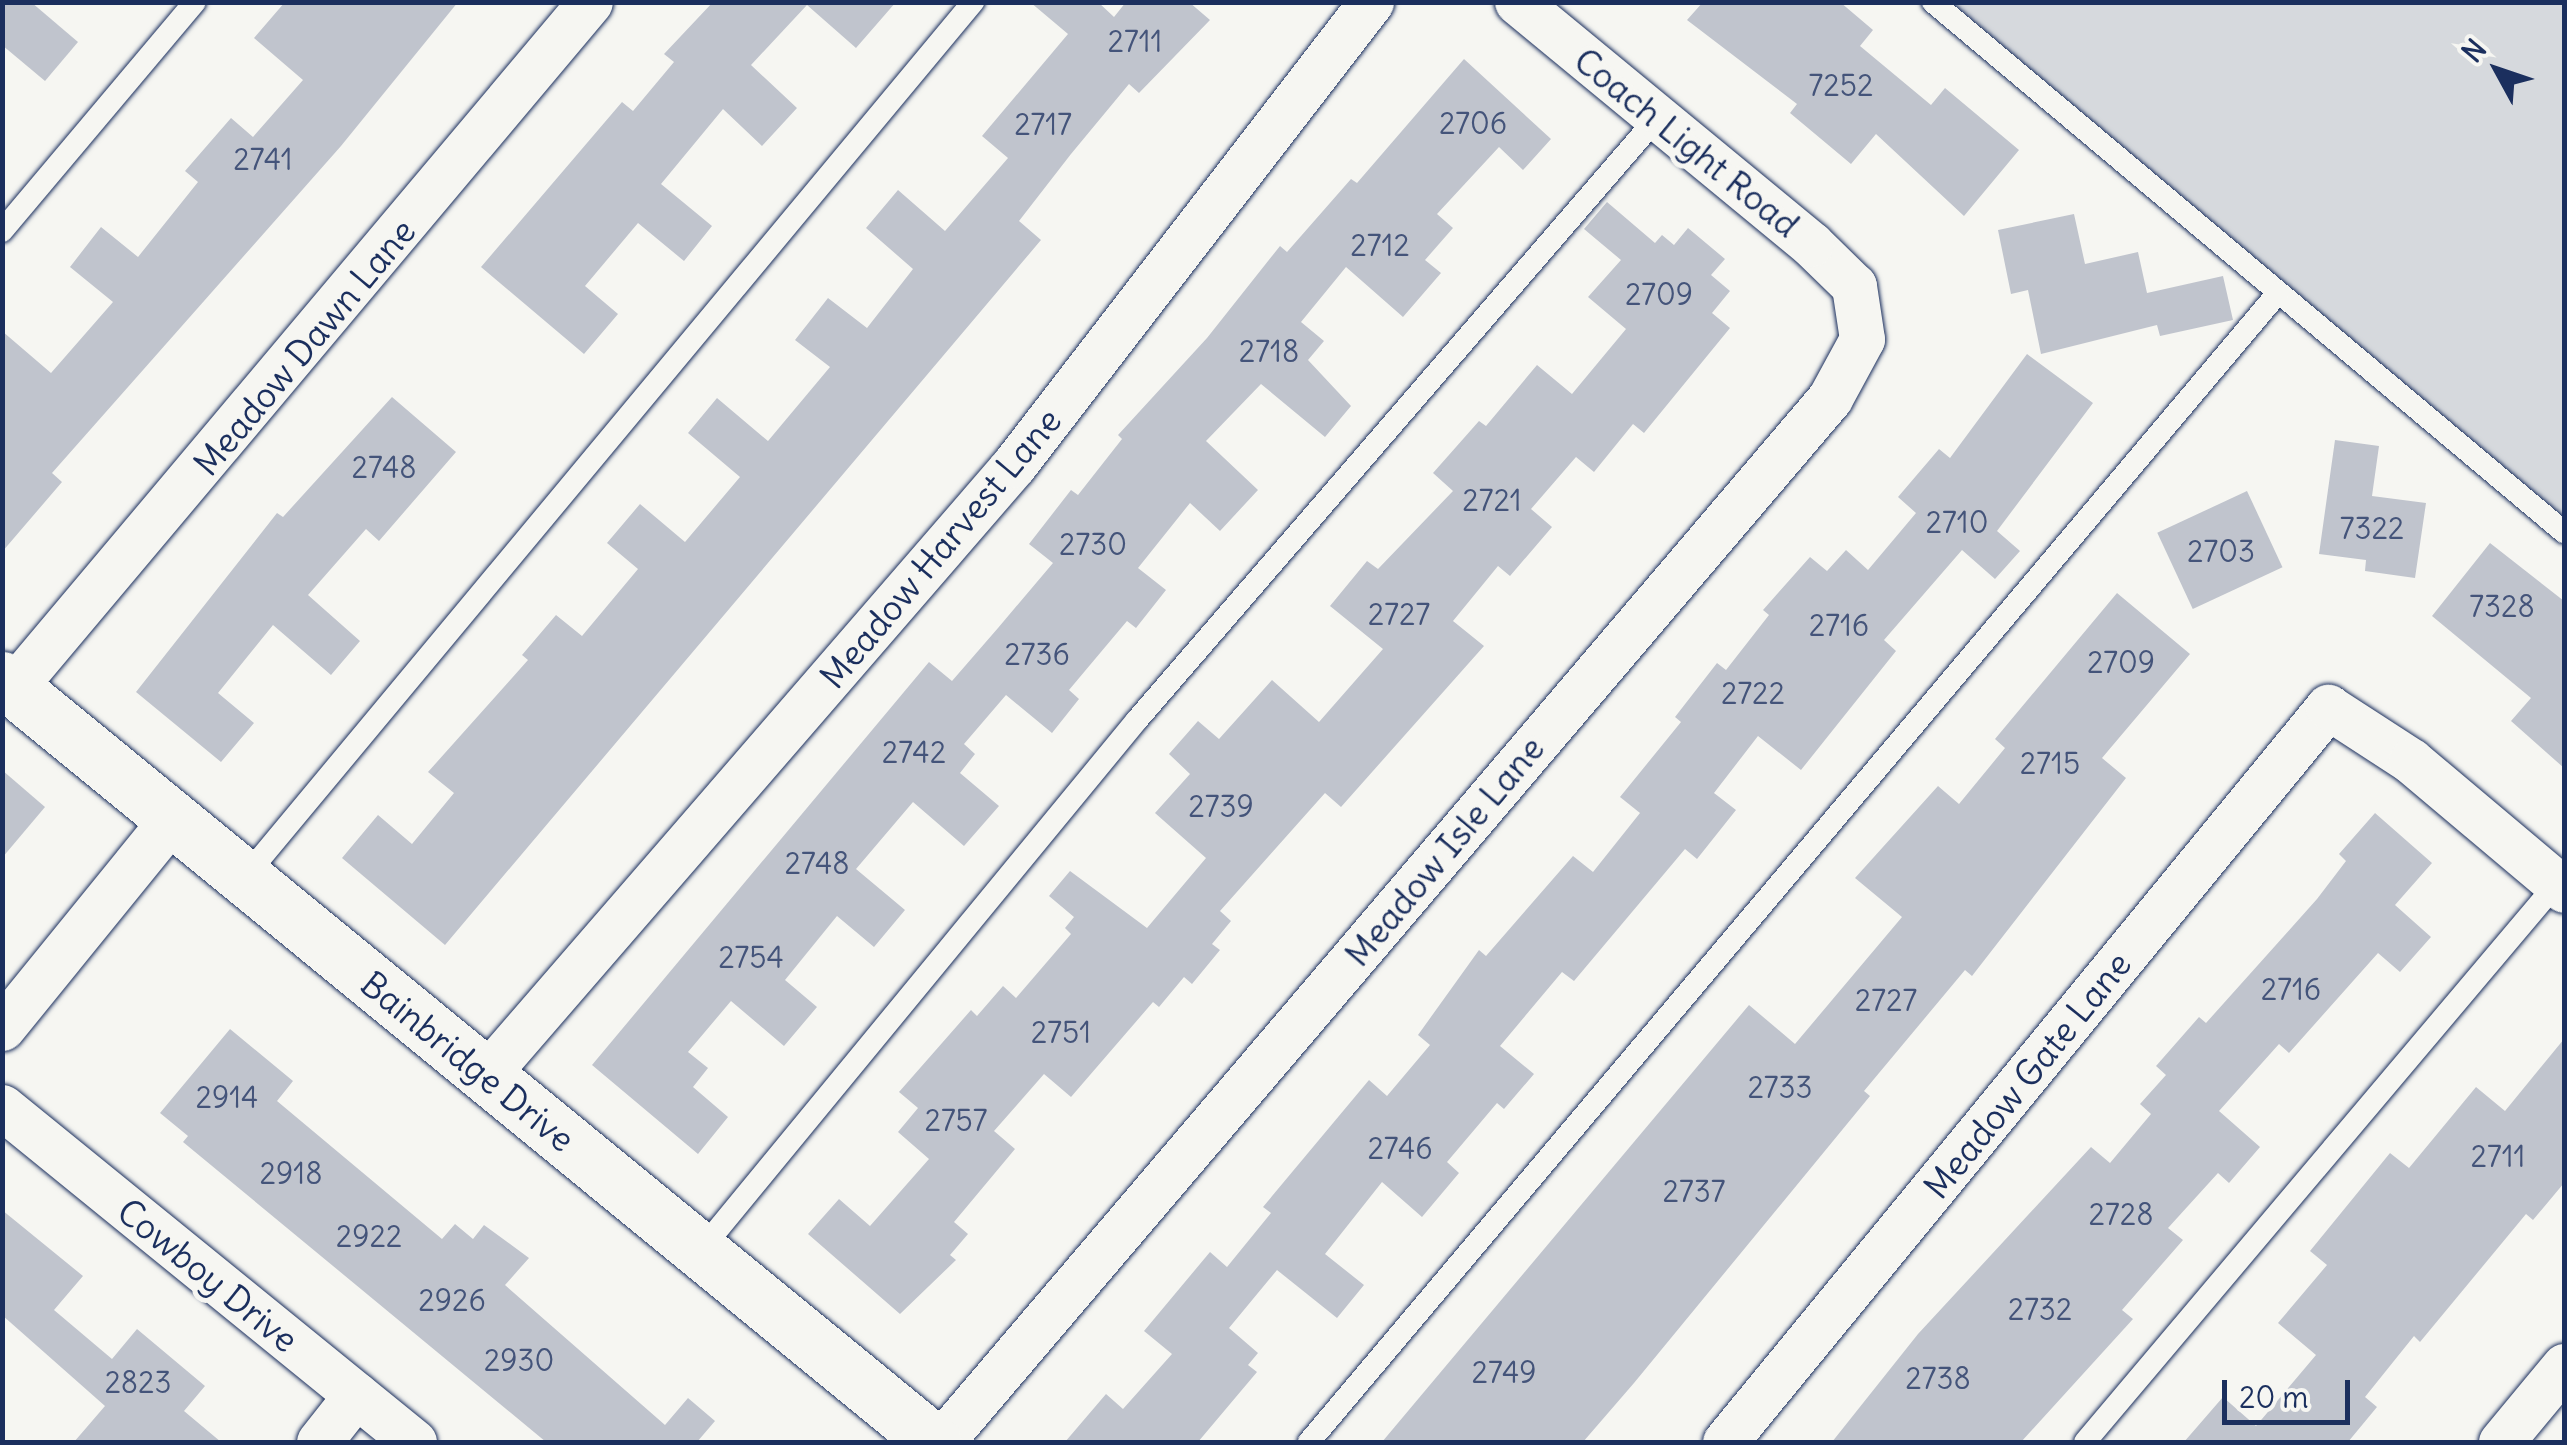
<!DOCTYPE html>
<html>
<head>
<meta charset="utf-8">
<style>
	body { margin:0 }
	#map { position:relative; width:2567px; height:1445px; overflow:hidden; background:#f6f6f2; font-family:Delius,sans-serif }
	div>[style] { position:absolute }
	.green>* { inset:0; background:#d6d9dd }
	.building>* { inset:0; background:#c0c4cd; transform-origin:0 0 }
	.roads { filter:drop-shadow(0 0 2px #1b2f5e) drop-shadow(0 0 2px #1b2f5e) }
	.service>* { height:22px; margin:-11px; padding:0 11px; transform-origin:11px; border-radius:11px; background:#f6f6f2 }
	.minor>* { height:45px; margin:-22.5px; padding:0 22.5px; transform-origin:22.5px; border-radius:22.5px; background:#f6f6f2 }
	.tertiary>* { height:55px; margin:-27.5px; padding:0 27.5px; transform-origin:27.5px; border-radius:27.5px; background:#f6f6f2 }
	span { translate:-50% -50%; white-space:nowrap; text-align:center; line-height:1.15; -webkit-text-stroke:10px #f6f6f2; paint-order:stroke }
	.number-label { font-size:30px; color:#44547a }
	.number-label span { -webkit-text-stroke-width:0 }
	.street-label { font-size:35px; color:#1b2f5e }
	.frame { position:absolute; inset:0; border:5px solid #1b2f5e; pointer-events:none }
	.north { position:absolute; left:2447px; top:20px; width:100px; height:100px; -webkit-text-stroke:8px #f6f6f2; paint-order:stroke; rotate:310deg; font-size:28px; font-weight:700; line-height:40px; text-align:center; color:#1b2f5e }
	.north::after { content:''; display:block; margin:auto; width:35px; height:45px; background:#1b2f5e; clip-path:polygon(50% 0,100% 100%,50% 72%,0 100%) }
	.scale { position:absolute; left:2222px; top:1380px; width:128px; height:45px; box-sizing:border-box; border:5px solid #1b2f5e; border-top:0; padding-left:12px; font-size:30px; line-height:35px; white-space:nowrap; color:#1b2f5e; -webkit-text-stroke:8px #f6f6f2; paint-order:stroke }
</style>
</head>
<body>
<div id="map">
	<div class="green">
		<div style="clip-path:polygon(1947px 3px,2564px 3px,2564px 530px)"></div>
	</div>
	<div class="building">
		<div style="clip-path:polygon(2px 2px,31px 2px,78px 42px,45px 81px,2px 45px)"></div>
		<div style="clip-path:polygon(285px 2px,458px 2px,341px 146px,52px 473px,62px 482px,2px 552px,2px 331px,51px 373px,113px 302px,70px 267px,101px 227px,138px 257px,198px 182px,185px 171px,231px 118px,253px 137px,303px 80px,254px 38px)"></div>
		<div style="clip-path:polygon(713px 2px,896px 2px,856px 48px,807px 5px,751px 65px,797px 108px,762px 146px,723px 109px,661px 184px,712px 226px,684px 261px,638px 223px,585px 286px,618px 314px,584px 354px,481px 267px,622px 102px,633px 111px,674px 62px,664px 54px)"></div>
		<div style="clip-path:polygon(1030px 2px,1098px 2px,1114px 17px,1126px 2px,1189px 2px,1210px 20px,1139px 93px,1129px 84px,1071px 154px,1019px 221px,1041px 240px,445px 945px,342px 858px,378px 815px,412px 844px,454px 793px,428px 772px,528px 660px,522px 655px,556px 615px,582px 636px,638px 569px,607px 543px,640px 504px,685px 542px,740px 477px,688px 433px,717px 398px,768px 441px,830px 367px,795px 340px,828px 298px,867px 328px,913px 269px,866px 228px,898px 190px,945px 231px,1008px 158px,982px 136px,1068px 34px)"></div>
		<div style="clip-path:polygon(1703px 2px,1840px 2px,1873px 30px,1860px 46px,1931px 105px,1945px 88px,2019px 150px,1964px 216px,1876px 134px,1851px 164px,1790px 113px,1797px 104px,1687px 20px)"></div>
		<div style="clip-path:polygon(1464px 59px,1551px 139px,1523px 170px,1499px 147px,1437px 214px,1453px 228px,1425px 260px,1441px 273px,1403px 317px,1346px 267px,1301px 322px,1324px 341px,1308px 360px,1351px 406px,1325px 437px,1261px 384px,1206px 441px,1258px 490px,1220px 531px,1190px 503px,1138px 568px,1166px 590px,1136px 628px,1127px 621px,1069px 690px,1079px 699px,1052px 733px,1006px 695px,964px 744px,975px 754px,960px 773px,999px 806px,964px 846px,913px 802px,856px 869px,905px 910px,874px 947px,837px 916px,785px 980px,817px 1007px,784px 1046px,731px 1001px,688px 1052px,708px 1068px,693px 1087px,728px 1117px,698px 1154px,592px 1065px,929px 662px,952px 681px,998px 628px,1053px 563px,1029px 544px,1071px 490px,1078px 495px,1122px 439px,1118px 435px,1207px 338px,1280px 246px,1287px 252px,1351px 179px,1357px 183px)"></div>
		<div style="clip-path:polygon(1607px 202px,1655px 243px,1662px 235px,1674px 245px,1688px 228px,1725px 259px,1711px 275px,1730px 291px,1712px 313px,1730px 328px,1644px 433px,1633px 424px,1594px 472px,1576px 457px,1531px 509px,1552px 527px,1510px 576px,1498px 566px,1453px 621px,1484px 646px,1341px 807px,1325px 793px,1220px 911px,1231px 921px,1212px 944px,1220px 950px,1192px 984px,1184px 977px,1159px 1007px,1153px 1002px,1071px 1097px,1044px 1074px,994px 1131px,1015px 1149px,954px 1222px,968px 1234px,950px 1255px,956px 1260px,900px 1314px,808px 1234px,839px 1199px,870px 1226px,929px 1159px,898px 1132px,918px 1108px,899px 1092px,971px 1010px,977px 1016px,1003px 986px,1016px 998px,1071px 934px,1065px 928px,1074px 917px,1049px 896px,1070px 871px,1147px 928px,1206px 858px,1155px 813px,1190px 774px,1169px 754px,1198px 721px,1219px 739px,1272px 680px,1319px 722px,1383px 649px,1330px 606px,1367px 561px,1378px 569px,1453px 491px,1433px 473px,1479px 421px,1486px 426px,1537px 365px,1572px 394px,1626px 329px,1588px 297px,1621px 260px,1584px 229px)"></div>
		<div style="clip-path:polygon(2074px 214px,2085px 264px,2138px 252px,2147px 293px,2223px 276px,2233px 320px,2160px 336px,2157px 325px,2041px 354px,2028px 290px,2011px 294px,1998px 230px)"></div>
		<div style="clip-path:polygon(2027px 354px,2093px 403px,1997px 531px,2020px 551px,1995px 579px,1962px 550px,1884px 640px,1896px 651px,1801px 770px,1758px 736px,1714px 793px,1736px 810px,1697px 859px,1685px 849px,1574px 981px,1562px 972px,1500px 1046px,1534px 1074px,1504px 1109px,1497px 1103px,1447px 1162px,1459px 1173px,1422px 1217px,1382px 1182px,1325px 1254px,1364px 1285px,1337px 1318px,1277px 1270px,1229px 1328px,1258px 1353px,1248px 1365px,1257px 1372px,1198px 1442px,1065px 1442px,1106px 1394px,1123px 1409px,1172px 1354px,1144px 1331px,1210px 1252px,1227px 1267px,1271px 1213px,1263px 1207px,1369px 1080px,1387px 1096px,1430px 1045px,1418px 1035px,1479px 950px,1486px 956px,1573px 856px,1593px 872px,1640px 813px,1620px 797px,1681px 722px,1675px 717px,1717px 663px,1726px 670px,1769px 615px,1763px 610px,1810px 557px,1827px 571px,1846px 550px,1868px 570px,1916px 513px,1898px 497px,1939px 449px,1950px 458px)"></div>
		<div style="clip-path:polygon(392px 397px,456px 452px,379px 541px,366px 529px,308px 595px,360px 641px,331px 675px,273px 625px,218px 693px,254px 723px,221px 762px,136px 692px,277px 513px,283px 517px)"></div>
		<div style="clip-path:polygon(2335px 440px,2379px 446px,2372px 496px,2426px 503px,2415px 578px,2365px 571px,2366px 560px,2319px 554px)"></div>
		<div style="left:2247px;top:491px;width:84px;height:99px;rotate:65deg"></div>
		<div style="clip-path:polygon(2490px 543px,2564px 601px,2564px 768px,2511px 721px,2531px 698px,2432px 616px)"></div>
		<div style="clip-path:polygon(2117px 593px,2190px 654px,2102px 758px,2126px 778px,1972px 976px,1965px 970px,1864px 1091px,1870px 1096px,1634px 1383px,1583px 1442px,1382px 1442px,1749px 1005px,1795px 1044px,1902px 917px,1855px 878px,1938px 786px,1959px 804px,2005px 748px,1995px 739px)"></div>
		<div style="clip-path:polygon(2px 770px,45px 807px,2px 858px)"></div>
		<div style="clip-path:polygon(2375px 813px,2432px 863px,2395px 905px,2431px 937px,2400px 972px,2378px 953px,2289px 1053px,2279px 1044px,2219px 1111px,2260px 1147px,2229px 1183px,2218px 1173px,2168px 1228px,2183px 1240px,2122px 1310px,2133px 1319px,2021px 1442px,1832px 1442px,1918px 1334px,2091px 1147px,2110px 1163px,2151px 1114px,2140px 1104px,2166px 1075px,2156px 1066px,2199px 1017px,2206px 1023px,2317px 899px,2346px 861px,2339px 854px)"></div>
		<div style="clip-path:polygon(230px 1029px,293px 1081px,277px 1101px,442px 1239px,455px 1224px,473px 1239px,484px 1225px,529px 1258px,505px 1285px,665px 1425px,688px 1398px,715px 1421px,697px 1442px,546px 1442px,183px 1142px,188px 1136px,160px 1113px)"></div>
		<div style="clip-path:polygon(2564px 1039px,2564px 1183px,2533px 1220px,2526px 1214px,2420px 1342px,2414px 1336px,2365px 1397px,2377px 1407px,2348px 1442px,2184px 1442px,2223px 1397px,2256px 1426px,2316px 1355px,2278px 1323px,2327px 1265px,2310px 1251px,2390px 1153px,2409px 1168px,2476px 1087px,2505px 1111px)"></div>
		<div style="clip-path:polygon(2px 1210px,83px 1276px,54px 1310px,112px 1359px,137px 1329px,205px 1386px,184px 1411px,221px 1442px,74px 1442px,105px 1406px,2px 1315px)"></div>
	</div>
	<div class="roads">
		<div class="service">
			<div style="left:1933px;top:2px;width:824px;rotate:40.03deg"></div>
			<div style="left:2px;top:231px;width:299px;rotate:-49.9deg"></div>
			<div style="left:244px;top:878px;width:1140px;rotate:-50.23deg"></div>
			<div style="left:700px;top:1251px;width:688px;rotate:-50.55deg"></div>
			<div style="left:1137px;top:720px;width:795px;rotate:-49.18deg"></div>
			<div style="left:1309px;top:1442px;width:1503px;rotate:-49.86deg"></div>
			<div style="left:2085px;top:1442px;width:732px;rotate:-49.82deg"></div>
		</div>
		<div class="minor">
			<div style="left:13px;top:688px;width:896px;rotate:-49.93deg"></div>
			<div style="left:2px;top:1028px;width:269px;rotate:-50.9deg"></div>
			<div style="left:486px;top:1075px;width:807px;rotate:-49.12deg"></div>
			<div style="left:1014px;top:465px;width:585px;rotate:-52.37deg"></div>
			<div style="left:2px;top:1107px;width:531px;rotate:39.11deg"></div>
			<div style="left:319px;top:1442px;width:60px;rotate:-51.8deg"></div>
			<div style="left:941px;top:1442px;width:1371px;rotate:-49.58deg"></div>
			<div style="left:1830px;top:398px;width:67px;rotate:-61.5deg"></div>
			<div style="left:1862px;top:339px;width:54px;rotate:-98.6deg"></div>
			<div style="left:1854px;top:286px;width:60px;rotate:-135.7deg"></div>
			<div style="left:1811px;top:244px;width:381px;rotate:-140.5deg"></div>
			<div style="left:1725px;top:1442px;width:951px;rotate:-50.63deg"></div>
			<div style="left:2328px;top:707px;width:99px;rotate:33deg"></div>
			<div style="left:2411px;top:761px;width:200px;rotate:40.1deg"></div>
			<div style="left:2501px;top:1442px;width:99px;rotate:-50.3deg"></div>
		</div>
		<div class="tertiary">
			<div style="left:2px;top:679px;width:1204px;rotate:39.31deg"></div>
		</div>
	</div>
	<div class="number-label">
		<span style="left:1135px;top:41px">2711</span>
		<span style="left:1841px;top:85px">7252</span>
		<span style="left:1473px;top:123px">2706</span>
		<span style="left:1043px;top:124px">2717</span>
		<span style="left:263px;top:159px">2741</span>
		<span style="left:1380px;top:245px">2712</span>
		<span style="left:1659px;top:294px">2709</span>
		<span style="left:1269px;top:351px">2718</span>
		<span style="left:384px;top:467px">2748</span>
		<span style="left:1492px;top:500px">2721</span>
		<span style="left:1957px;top:522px">2710</span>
		<span style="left:2372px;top:528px">7322</span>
		<span style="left:1093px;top:544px">2730</span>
		<span style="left:2221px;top:551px">2703</span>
		<span style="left:2502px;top:606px">7328</span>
		<span style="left:1399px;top:614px">2727</span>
		<span style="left:1839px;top:625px">2716</span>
		<span style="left:1037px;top:654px">2736</span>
		<span style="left:2121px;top:662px">2709</span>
		<span style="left:1753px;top:693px">2722</span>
		<span style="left:914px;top:752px">2742</span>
		<span style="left:2050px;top:763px">2715</span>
		<span style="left:1221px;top:806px">2739</span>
		<span style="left:817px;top:863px">2748</span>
		<span style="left:751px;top:957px">2754</span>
		<span style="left:2291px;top:989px">2716</span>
		<span style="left:1886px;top:1000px">2727</span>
		<span style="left:1061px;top:1032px">2751</span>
		<span style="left:1780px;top:1087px">2733</span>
		<span style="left:227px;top:1097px">2914</span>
		<span style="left:956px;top:1120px">2757</span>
		<span style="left:1400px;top:1148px">2746</span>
		<span style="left:2498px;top:1156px">2711</span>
		<span style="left:291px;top:1173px">2918</span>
		<span style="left:1694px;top:1191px">2737</span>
		<span style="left:2121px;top:1214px">2728</span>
		<span style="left:369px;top:1236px">2922</span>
		<span style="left:452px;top:1300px">2926</span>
		<span style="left:2040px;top:1309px">2732</span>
		<span style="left:519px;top:1360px">2930</span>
		<span style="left:1504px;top:1372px">2749</span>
		<span style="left:1938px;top:1378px">2738</span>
		<span style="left:138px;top:1382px">2823</span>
	</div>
	<div class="street-label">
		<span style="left:1687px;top:142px;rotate:39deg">Coach Light Road</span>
		<span style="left:304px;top:347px;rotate:-50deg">Meadow Dawn Lane</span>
		<span style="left:940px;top:548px;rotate:-50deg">Meadow Harvest Lane</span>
		<span style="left:1444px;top:851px;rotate:-50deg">Meadow Isle Lane</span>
		<span style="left:468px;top:1061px;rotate:39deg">Bainbridge Drive</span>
		<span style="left:2027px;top:1075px;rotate:-51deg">Meadow Gate Lane</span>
		<span style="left:208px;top:1275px;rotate:39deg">Cowboy Drive</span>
	</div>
	<div class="frame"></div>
	<div class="north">N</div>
	<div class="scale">20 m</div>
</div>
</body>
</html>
